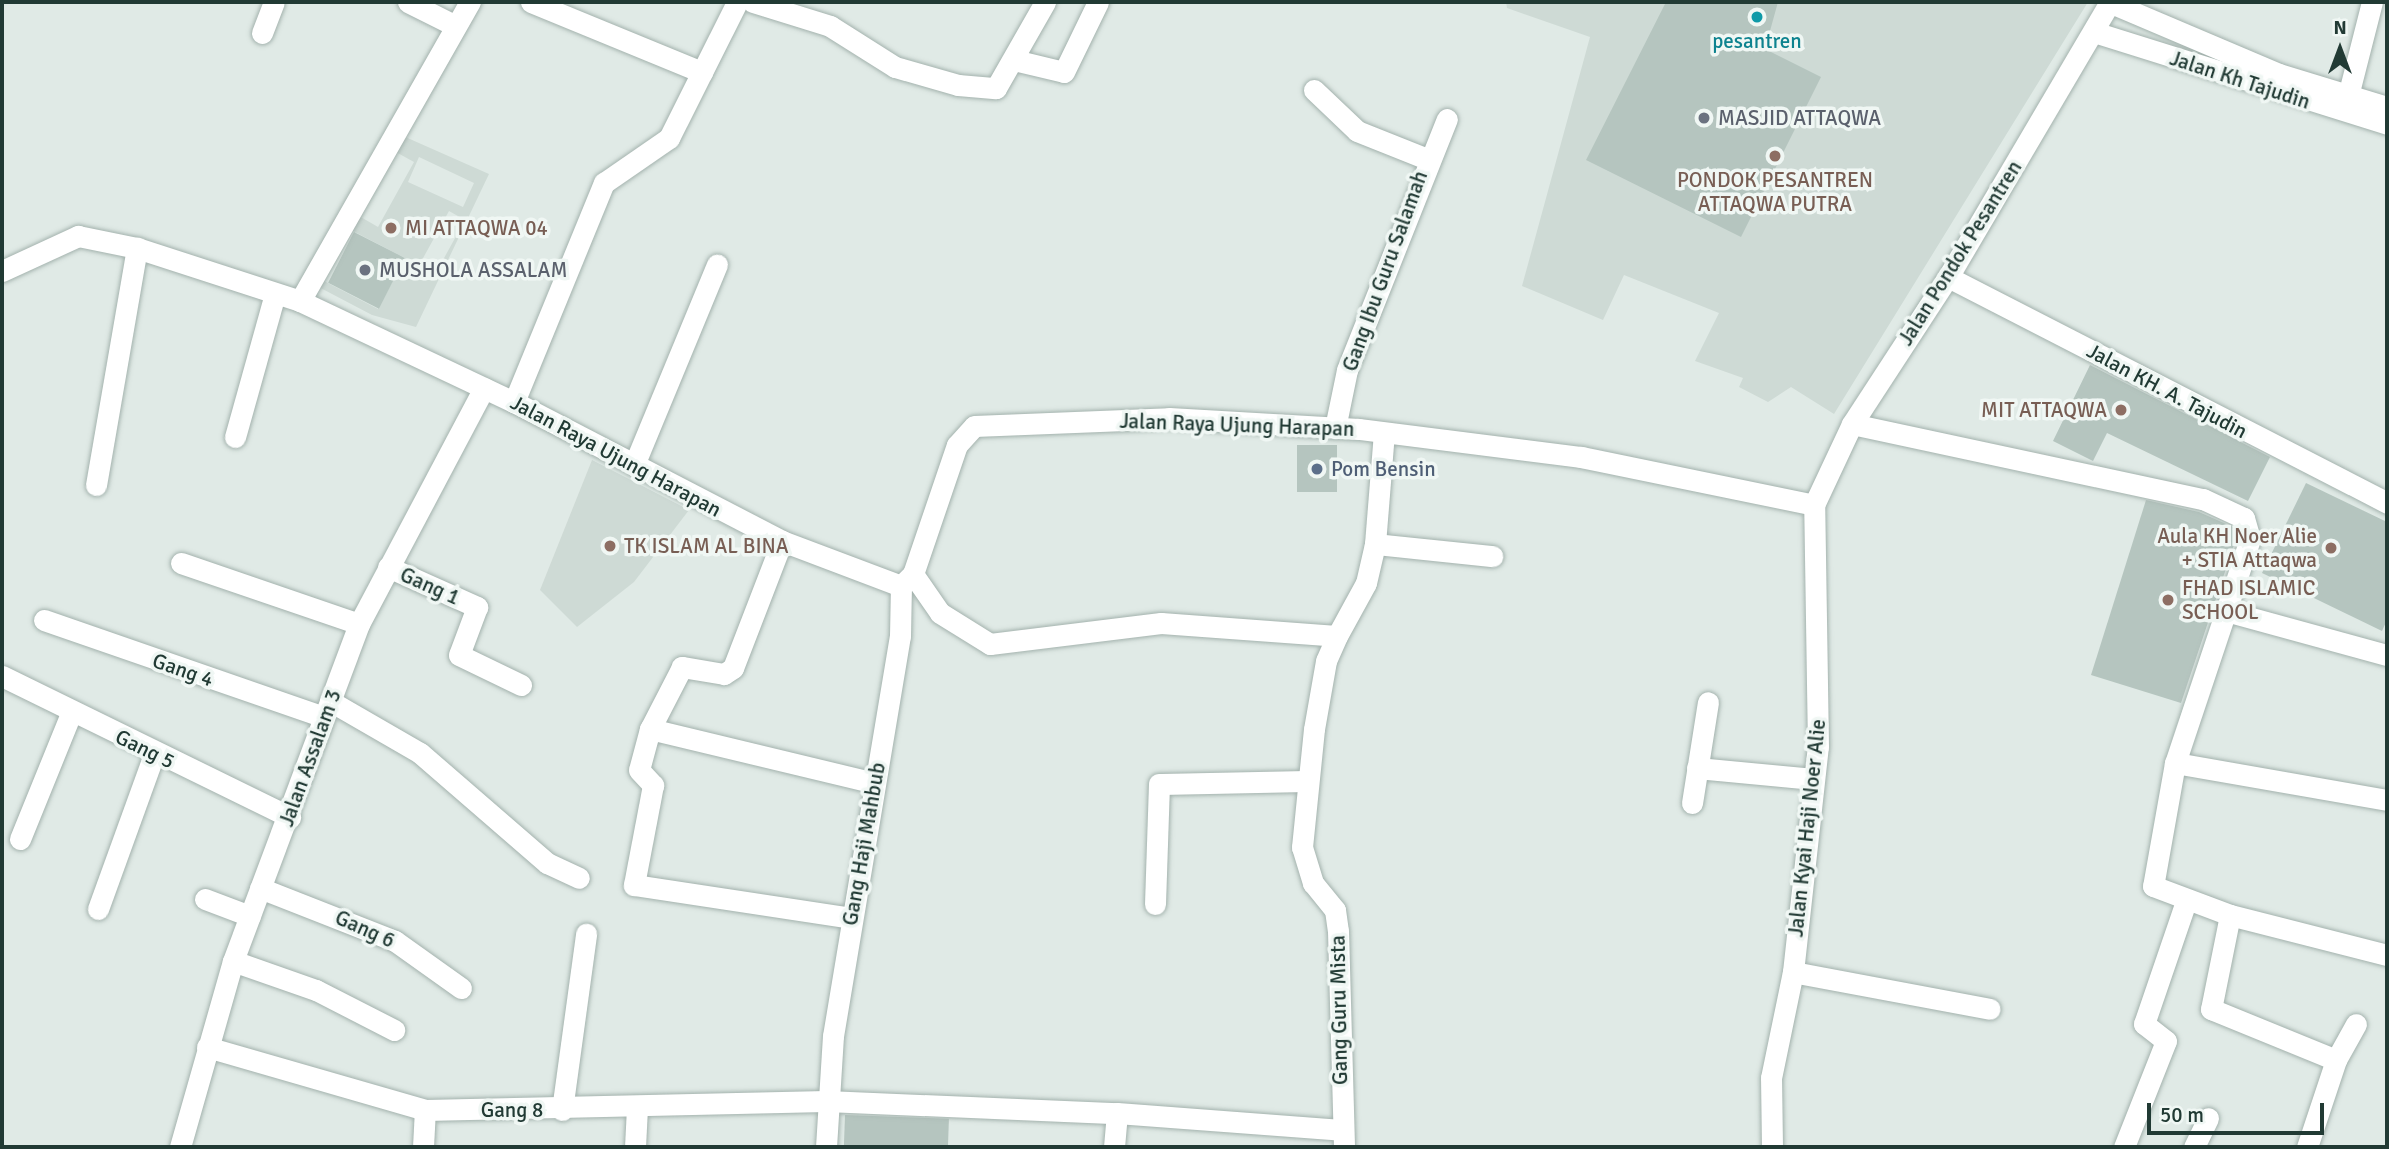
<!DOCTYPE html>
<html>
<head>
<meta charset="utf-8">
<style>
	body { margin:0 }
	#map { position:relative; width:2389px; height:1149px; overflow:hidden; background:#e0eae6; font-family:Signika,sans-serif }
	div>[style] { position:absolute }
	.built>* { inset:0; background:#cedad5 }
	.building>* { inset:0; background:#b5c5bf; transform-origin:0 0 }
	.roads { filter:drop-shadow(0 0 2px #a3b2ad) drop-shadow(0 0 2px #a3b2ad) }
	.minor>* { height:21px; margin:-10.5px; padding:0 10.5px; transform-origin:10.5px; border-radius:10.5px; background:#fff }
	.tertiary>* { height:21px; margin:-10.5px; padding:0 10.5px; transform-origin:10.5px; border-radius:10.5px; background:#fff }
	.dots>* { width:19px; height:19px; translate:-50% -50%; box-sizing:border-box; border:4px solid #f0f7f4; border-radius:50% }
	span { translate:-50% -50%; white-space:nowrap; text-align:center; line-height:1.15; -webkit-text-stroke:7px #f0f7f4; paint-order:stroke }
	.culture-label { font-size:21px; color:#0d838f }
	.street-label { font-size:21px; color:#213a34 }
	.worship-label { font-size:21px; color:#5b616d }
	.left { translate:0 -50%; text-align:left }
	.education-label { font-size:21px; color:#785e54 }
	.right { translate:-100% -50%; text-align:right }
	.service-label { font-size:21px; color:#4e5e75 }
	.frame { position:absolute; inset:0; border:4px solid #213a34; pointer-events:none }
	.north { position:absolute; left:2305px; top:14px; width:70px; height:70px; -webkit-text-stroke:5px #f0f7f4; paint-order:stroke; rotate:0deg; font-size:19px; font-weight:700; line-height:28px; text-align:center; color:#213a34 }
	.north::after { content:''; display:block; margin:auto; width:24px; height:32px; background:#213a34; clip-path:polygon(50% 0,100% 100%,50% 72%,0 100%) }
	.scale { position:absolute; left:2147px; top:1103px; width:177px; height:32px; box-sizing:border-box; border:4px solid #213a34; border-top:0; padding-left:9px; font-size:21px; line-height:24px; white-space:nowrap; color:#213a34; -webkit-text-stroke:5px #f0f7f4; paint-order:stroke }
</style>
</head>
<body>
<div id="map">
	<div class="built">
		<div style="clip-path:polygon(1506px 2px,2088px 2px,1834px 414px,1791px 387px,1768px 402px,1739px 387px,1743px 378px,1695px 361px,1719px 313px,1624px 275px,1603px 320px,1522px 286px,1590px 37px,1507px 8px)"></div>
		<div style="clip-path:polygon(evenodd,394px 132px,489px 174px,416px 327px,372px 315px,313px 284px,394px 132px,394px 151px,414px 162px,378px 227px,359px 216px,394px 151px,394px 132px,419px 157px,474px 183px,463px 207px,408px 182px,419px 157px,394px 132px,449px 211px,465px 220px,438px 269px,422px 260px,449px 211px,394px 132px,351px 230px,405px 258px,378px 309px,324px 281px,351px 230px)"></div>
		<div style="clip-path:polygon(592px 460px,689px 510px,634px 582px,577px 627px,540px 590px)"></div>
	</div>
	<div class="building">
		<div style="clip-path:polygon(1666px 2px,1778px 2px,1765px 49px,1821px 77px,1741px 237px,1586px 160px)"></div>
		<div style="left:354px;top:232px;width:57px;height:57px;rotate:27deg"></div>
		<div style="clip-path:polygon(2090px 365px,2270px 457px,2248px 501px,2107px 433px,2093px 461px,2053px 441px)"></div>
		<div style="left:1297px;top:445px;width:40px;height:47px"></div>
		<div style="clip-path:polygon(2306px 483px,2387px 522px,2387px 620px,2382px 631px,2262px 573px)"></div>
		<div style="clip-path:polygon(2146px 500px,2199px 512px,2233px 527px,2236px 539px,2181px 703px,2091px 675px)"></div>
		<div style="left:845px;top:1115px;width:104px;height:32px;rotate:2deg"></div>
	</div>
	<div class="roads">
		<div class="minor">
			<div style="left:408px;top:2px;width:51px;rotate:26.6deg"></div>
			<div style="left:531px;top:2px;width:185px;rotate:22.3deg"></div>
			<div style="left:753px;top:2px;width:81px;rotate:17.3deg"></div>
			<div style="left:830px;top:26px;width:77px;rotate:32.2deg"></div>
			<div style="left:895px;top:67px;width:66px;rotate:15.9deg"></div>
			<div style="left:958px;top:85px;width:38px;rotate:5deg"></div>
			<div style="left:996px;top:88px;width:99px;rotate:-60.3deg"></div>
			<div style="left:262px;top:33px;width:33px;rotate:-69deg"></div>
			<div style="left:1014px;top:60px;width:51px;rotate:13.5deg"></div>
			<div style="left:1064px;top:72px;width:78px;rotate:-64.1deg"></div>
			<div style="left:1314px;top:90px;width:59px;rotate:43.6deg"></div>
			<div style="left:1357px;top:131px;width:75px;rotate:21.8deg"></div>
			<div style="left:2348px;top:96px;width:97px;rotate:-75.7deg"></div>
			<div style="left:1948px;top:277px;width:494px;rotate:27.2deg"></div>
			<div style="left:300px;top:301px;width:344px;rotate:-60.4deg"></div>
			<div style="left:514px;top:402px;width:237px;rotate:-67.7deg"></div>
			<div style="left:604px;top:183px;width:79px;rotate:-34.7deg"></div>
			<div style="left:669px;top:138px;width:152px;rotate:-63.4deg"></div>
			<div style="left:1852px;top:424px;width:359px;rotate:12.1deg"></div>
			<div style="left:2203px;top:499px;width:45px;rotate:24.9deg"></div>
			<div style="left:2244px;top:518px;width:22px;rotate:74deg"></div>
			<div style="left:2250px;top:539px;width:236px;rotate:108.5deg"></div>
			<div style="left:2175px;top:763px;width:125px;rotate:100.1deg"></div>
			<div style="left:2153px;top:886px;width:82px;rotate:20.6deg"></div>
			<div style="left:2230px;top:915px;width:162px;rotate:14.3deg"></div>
			<div style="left:1335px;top:428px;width:59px;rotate:-78.3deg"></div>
			<div style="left:1347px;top:370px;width:270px;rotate:-68.3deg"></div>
			<div style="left:235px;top:437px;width:148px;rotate:-74.4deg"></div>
			<div style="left:634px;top:465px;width:217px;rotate:-67.5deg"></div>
			<div style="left:96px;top:485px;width:241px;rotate:-80.2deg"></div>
			<div style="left:782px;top:541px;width:136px;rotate:111.1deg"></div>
			<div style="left:733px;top:668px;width:11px;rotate:146deg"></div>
			<div style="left:724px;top:674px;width:43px;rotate:-170.5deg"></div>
			<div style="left:682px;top:667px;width:70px;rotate:117.3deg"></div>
			<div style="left:650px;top:729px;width:42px;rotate:105deg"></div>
			<div style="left:639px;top:770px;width:21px;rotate:47deg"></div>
			<div style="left:653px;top:785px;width:102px;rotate:100.8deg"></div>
			<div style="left:634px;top:885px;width:219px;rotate:8.6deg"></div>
			<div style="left:1375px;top:544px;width:118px;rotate:5.9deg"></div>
			<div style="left:181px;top:563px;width:188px;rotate:18.9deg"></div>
			<div style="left:388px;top:567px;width:98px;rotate:24.2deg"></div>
			<div style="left:477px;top:607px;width:51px;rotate:110.6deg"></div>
			<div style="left:459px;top:655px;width:69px;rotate:25.8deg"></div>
			<div style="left:913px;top:574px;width:47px;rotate:55.3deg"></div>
			<div style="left:940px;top:613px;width:59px;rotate:31.8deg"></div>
			<div style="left:990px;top:644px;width:172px;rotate:-7deg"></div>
			<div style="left:1161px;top:623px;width:176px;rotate:4.2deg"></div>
			<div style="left:1337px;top:636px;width:60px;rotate:-61.3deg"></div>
			<div style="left:1366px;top:583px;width:40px;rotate:-77deg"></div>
			<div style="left:1375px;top:544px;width:111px;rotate:-85.4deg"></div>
			<div style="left:2222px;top:610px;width:171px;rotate:15.3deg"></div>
			<div style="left:44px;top:620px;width:296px;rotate:19.1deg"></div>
			<div style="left:1337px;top:636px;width:27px;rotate:114deg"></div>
			<div style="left:1326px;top:661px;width:69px;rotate:100deg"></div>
			<div style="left:1314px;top:729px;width:119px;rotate:95.8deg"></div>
			<div style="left:1302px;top:847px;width:38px;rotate:73deg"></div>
			<div style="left:1313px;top:883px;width:35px;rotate:51deg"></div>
			<div style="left:1335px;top:910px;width:21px;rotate:82deg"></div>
			<div style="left:1338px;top:931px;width:216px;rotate:88.4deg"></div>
			<div style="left:2px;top:676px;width:321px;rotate:26.1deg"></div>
			<div style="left:330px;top:701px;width:104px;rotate:30deg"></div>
			<div style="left:420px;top:753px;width:168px;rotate:40.9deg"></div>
			<div style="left:547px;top:863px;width:35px;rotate:25deg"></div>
			<div style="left:650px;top:729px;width:231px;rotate:13.5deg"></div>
			<div style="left:2175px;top:763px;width:215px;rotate:9.9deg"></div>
			<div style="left:1697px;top:768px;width:117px;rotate:5.4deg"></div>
			<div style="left:1692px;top:803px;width:102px;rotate:-81deg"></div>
			<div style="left:20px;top:839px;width:138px;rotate:-67.9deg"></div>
			<div style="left:260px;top:888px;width:145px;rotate:21.4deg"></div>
			<div style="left:395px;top:941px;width:81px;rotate:35.5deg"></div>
			<div style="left:205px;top:899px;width:48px;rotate:20.7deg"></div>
			<div style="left:1155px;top:904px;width:120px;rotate:-88.1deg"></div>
			<div style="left:1159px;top:784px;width:149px;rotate:-1.2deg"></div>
			<div style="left:98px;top:909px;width:165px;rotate:-70.1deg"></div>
			<div style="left:2230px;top:915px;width:96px;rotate:101.4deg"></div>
			<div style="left:2211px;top:1009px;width:135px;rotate:22.2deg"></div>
			<div style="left:2336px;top:1060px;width:92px;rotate:108.4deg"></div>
			<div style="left:233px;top:961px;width:88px;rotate:19.3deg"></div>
			<div style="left:316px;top:990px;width:88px;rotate:27.1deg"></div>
			<div style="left:1793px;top:972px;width:200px;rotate:10.6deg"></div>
			<div style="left:207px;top:1047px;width:227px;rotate:16.1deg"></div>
			<div style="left:425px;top:1110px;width:401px;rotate:-1.3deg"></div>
			<div style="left:826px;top:1101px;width:291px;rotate:2.4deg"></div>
			<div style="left:1117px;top:1113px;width:225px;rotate:4.3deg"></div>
			<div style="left:2336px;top:1060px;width:41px;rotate:-60.9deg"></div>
			<div style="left:562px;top:1110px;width:178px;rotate:-82.2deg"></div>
			<div style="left:180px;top:1147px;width:193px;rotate:-74.1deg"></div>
			<div style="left:233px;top:961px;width:360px;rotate:-69.5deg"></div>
			<div style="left:359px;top:624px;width:267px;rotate:-62.1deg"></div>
			<div style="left:423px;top:1147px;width:37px;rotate:-87deg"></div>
			<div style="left:635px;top:1147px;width:40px;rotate:-87.1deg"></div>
			<div style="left:826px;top:1147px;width:111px;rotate:-86.4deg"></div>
			<div style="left:833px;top:1036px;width:406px;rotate:-80.5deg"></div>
			<div style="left:900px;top:636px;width:50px;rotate:-88.9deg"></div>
			<div style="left:1114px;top:1147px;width:34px;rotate:-85deg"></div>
			<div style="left:2124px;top:1147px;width:114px;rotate:-68.4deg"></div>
			<div style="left:2166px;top:1041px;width:28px;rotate:-142deg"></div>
			<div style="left:2144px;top:1024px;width:130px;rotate:-71.1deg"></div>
			<div style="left:2194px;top:1147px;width:32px;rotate:-64deg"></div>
		</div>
		<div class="tertiary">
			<div style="left:2109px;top:2px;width:185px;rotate:23deg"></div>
			<div style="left:2279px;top:74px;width:113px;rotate:17deg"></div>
			<div style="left:2094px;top:32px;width:307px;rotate:17.4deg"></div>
			<div style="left:2px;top:271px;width:84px;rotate:-24.7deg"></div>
			<div style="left:78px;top:236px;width:60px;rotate:11.5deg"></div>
			<div style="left:137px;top:248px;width:171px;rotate:18deg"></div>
			<div style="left:300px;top:301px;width:237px;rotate:25.3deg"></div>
			<div style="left:514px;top:402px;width:302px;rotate:27.4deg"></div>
			<div style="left:782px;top:541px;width:127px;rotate:20.7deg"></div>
			<div style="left:901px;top:586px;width:17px;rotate:-45deg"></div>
			<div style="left:913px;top:574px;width:136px;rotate:-71.2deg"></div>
			<div style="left:957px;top:445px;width:25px;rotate:-48deg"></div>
			<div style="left:974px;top:426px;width:195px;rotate:-2.3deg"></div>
			<div style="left:1169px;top:418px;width:190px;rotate:3.3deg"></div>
			<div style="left:1359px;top:429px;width:224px;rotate:7.2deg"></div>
			<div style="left:1581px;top:457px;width:238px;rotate:11.6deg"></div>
			<div style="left:1772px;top:1147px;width:69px;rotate:-90.8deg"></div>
			<div style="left:1771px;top:1078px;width:108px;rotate:-78.3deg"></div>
			<div style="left:1793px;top:972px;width:226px;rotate:-83.7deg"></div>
			<div style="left:1818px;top:747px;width:242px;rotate:-90.9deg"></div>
			<div style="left:1814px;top:505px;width:89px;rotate:-64.9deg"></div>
			<div style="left:1852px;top:424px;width:176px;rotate:-56.9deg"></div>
			<div style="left:1948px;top:277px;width:319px;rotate:-59.5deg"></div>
		</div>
	</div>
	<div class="dots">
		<div style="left:1757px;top:17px;background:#0f9aa8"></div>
		<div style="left:1704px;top:118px;background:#6b7280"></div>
		<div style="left:1775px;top:156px;background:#8d6e63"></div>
		<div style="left:391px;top:228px;background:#8d6e63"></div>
		<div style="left:365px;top:270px;background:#6b7280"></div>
		<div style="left:2121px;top:410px;background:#8d6e63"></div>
		<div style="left:1317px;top:469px;background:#5c6f8a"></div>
		<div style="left:610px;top:546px;background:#8d6e63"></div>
		<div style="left:2331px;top:548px;background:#8d6e63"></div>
		<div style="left:2168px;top:600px;background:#8d6e63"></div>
	</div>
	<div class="culture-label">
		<span style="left:1757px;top:41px">pesantren</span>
	</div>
	<div class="street-label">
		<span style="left:2240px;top:80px;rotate:18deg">Jalan Kh Tajudin</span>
		<span style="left:1960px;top:253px;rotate:-58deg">Jalan Pondok Pesantren</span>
		<span style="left:1385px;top:271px;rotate:-70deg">Gang Ibu Guru Salamah</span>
		<span style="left:2167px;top:391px;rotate:28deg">Jalan KH. A. Tajudin</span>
		<span style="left:1237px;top:425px;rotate:2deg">Jalan Raya Ujung Harapan</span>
		<span style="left:616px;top:456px;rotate:28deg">Jalan Raya Ujung Harapan</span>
		<span style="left:430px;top:586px;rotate:24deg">Gang 1</span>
		<span style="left:183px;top:670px;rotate:19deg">Gang 4</span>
		<span style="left:145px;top:749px;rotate:26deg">Gang 5</span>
		<span style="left:310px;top:758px;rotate:-70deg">Jalan Assalam 3</span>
		<span style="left:1807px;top:828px;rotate:-84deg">Jalan Kyai Haji Noer Alie</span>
		<span style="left:864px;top:844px;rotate:-80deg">Gang Haji Mahbub</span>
		<span style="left:365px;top:929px;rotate:24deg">Gang 6</span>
		<span style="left:1339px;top:1010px;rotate:-91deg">Gang Guru Mista</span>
		<span style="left:512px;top:1110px">Gang 8</span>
	</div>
	<div class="worship-label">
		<span class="left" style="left:1718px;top:118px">MASJID ATTAQWA</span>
		<span class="left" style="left:379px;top:270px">MUSHOLA ASSALAM</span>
	</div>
	<div class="education-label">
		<span style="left:1775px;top:192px">PONDOK PESANTREN<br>ATTAQWA PUTRA</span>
		<span class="left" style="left:405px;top:228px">MI ATTAQWA 04</span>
		<span class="right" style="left:2107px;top:410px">MIT ATTAQWA</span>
		<span class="right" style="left:2317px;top:548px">Aula KH Noer Alie<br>+ STIA Attaqwa</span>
		<span class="left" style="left:624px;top:546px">TK ISLAM AL BINA</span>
		<span class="left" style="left:2182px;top:600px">FHAD ISLAMIC<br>SCHOOL</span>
	</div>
	<div class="service-label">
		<span class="left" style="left:1331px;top:469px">Pom Bensin</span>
	</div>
	<div class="frame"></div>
	<div class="north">N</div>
	<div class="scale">50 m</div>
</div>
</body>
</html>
